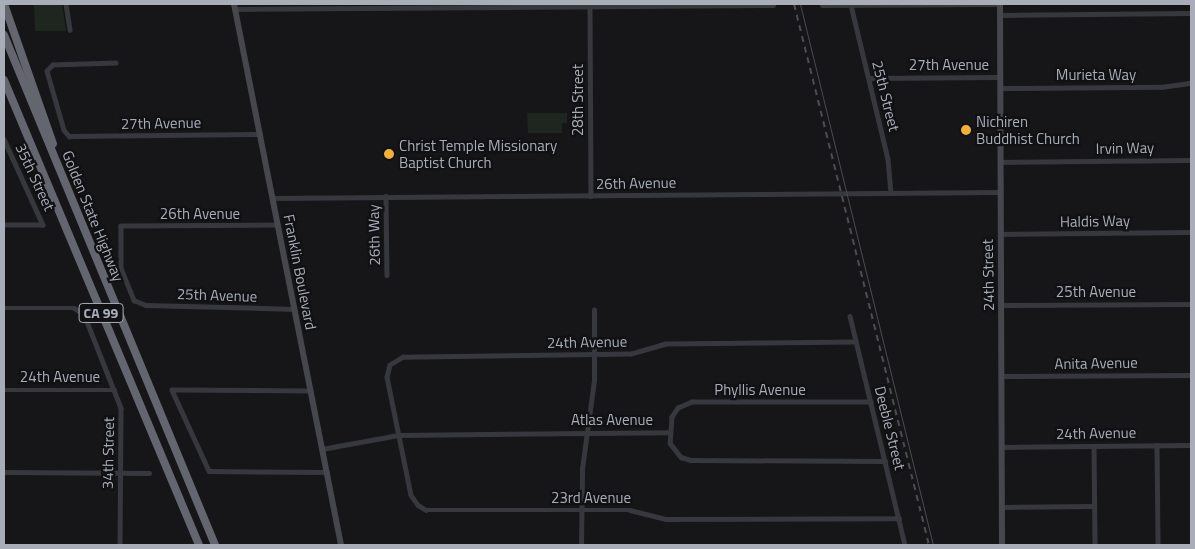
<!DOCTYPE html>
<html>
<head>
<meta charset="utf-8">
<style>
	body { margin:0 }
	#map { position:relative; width:1195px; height:549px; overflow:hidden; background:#161618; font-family:"Titillium Web",sans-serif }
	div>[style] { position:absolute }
	.green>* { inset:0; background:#1e261f }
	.street>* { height:4.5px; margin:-2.25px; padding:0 2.25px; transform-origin:2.25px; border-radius:2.25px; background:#37383d }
	.secondary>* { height:6px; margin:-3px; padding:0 3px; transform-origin:3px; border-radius:3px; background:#45474d }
	.highway>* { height:8px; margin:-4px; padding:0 4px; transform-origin:4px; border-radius:4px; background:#63666e }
	.tram>* { height:1px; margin:-0.5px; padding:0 0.5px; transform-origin:0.5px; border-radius:0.5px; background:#4a4c52 }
	.rail>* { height:2px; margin-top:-1px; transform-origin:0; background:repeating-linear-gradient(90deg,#4a4c52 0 6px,transparent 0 11px) }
	.dots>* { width:14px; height:14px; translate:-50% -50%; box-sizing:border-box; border:2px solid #111113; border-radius:50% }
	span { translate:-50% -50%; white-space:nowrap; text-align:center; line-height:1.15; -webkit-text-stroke:4.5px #111113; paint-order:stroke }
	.shield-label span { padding:1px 4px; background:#111113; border:1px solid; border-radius:4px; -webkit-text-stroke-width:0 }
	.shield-label { font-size:14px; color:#a8adb8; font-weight:700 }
	.street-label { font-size:15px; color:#a8adb8 }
	.poi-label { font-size:15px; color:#a8adb8 }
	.left { translate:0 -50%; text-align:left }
	.frame { position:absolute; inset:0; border:5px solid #a8adb8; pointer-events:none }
</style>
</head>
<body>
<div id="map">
	<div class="green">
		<div style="clip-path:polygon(34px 4px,62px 4px,66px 31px,35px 31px)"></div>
		<div style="clip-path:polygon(527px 113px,567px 113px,567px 123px,562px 123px,562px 133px,528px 133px)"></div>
	</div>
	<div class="street">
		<div style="left:66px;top:4px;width:26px;rotate:81deg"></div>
		<div style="left:590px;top:5px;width:191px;rotate:89.7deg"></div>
		<div style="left:822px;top:5px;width:178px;rotate:-0.3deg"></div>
		<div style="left:851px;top:5px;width:158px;rotate:76.5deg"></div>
		<div style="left:888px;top:159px;width:34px;rotate:85deg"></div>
		<div style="left:235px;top:9px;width:538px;rotate:-0.43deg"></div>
		<div style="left:1000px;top:15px;width:191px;rotate:-0.6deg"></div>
		<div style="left:116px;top:63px;width:63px;rotate:178.2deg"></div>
		<div style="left:53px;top:65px;width:8px;rotate:135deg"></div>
		<div style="left:47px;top:71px;width:61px;rotate:73.9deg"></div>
		<div style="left:64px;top:130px;width:8px;rotate:50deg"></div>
		<div style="left:69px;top:136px;width:191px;rotate:-0.6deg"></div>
		<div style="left:869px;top:78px;width:131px;rotate:-0.4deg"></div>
		<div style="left:1000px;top:88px;width:161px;rotate:-0.4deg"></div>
		<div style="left:1161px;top:87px;width:30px;rotate:-8deg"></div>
		<div style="left:4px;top:139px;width:94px;rotate:65.6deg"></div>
		<div style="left:43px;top:225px;width:39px;rotate:180deg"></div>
		<div style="left:1000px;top:162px;width:191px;rotate:-0.6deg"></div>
		<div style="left:386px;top:196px;width:79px;rotate:89.3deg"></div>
		<div style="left:272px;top:198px;width:728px;rotate:-0.47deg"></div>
		<div style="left:278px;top:225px;width:157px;rotate:179.6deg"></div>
		<div style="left:121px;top:226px;width:42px;rotate:90deg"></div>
		<div style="left:121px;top:268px;width:35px;rotate:68deg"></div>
		<div style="left:134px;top:300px;width:13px;rotate:23deg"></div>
		<div style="left:146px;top:305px;width:148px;rotate:1.5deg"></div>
		<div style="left:1000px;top:234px;width:191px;rotate:-0.6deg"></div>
		<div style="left:1001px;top:305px;width:190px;rotate:-0.3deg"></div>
		<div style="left:4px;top:308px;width:70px"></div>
		<div style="left:74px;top:308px;width:12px;rotate:31deg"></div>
		<div style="left:84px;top:314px;width:101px;rotate:68.5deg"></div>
		<div style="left:121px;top:408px;width:137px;rotate:90.4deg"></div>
		<div style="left:850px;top:316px;width:236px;rotate:76.5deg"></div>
		<div style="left:856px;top:342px;width:190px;rotate:179.4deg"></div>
		<div style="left:666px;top:344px;width:36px;rotate:164deg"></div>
		<div style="left:631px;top:354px;width:228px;rotate:179.2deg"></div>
		<div style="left:403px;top:357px;width:15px;rotate:148deg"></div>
		<div style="left:390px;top:365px;width:12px;rotate:104deg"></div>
		<div style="left:387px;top:377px;width:120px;rotate:78.5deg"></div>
		<div style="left:411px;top:495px;width:12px;rotate:55deg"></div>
		<div style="left:418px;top:505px;width:9px;rotate:32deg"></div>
		<div style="left:426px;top:510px;width:204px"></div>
		<div style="left:630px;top:510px;width:37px;rotate:14deg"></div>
		<div style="left:666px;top:519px;width:233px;rotate:-0.2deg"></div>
		<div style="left:1002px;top:376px;width:189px;rotate:-0.3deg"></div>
		<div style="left:4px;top:390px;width:111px"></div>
		<div style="left:311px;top:391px;width:139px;rotate:-179.6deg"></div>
		<div style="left:172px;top:390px;width:89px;rotate:65.4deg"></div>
		<div style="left:209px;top:471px;width:118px;rotate:0.5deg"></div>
		<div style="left:871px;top:402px;width:179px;rotate:180deg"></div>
		<div style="left:692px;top:402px;width:15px;rotate:157deg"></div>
		<div style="left:678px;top:408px;width:11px;rotate:124deg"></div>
		<div style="left:672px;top:417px;width:26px;rotate:94deg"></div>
		<div style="left:670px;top:443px;width:18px;rotate:52deg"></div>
		<div style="left:681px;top:457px;width:10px;rotate:17deg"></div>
		<div style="left:691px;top:460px;width:194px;rotate:0.3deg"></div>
		<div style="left:1157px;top:445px;width:100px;rotate:89.4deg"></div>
		<div style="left:1094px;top:446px;width:99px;rotate:89.4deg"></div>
		<div style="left:1001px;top:447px;width:190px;rotate:-0.6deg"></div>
		<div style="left:322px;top:449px;width:77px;rotate:-10.4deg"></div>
		<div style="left:398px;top:435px;width:272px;rotate:-0.6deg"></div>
		<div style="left:4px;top:472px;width:145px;rotate:0.4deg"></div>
		<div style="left:1002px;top:507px;width:92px;rotate:-0.6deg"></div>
		<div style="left:581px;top:545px;width:76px;rotate:-89.2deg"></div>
		<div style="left:582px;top:469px;width:90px;rotate:-82.3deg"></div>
		<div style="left:594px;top:380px;width:70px;rotate:-90deg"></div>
	</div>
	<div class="secondary">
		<div style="left:234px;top:4px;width:551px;rotate:78.81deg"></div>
		<div style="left:1000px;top:4px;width:541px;rotate:89.79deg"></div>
	</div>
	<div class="highway">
		<div style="left:4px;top:4px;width:148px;rotate:70.7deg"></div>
		<div style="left:4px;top:35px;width:552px;rotate:67.52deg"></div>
		<div style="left:4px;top:80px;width:504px;rotate:67.25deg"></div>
	</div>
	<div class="tram">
		<div style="left:800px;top:4px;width:557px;rotate:76.19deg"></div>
	</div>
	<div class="rail">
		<div style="left:794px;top:4px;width:558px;rotate:75.99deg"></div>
	</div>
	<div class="dots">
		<div style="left:966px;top:130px;background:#f2b134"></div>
		<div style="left:389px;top:154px;background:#f2b134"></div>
	</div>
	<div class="shield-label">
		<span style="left:101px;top:313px">CA 99</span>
	</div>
	<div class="street-label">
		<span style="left:949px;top:65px">27th Avenue</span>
		<span style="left:1096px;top:75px">Murieta Way</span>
		<span style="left:886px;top:96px;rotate:76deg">25th Street</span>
		<span style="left:578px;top:100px;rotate:-90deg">28th Street</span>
		<span style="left:161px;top:123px;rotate:-1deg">27th Avenue</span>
		<span style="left:1125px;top:148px;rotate:-1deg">Irvin Way</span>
		<span style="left:35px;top:177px;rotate:65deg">35th Street</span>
		<span style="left:636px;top:183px;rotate:-1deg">26th Avenue</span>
		<span style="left:200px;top:214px">26th Avenue</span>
		<span style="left:93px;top:216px;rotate:68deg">Golden State Highway</span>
		<span style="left:1095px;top:221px;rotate:-1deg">Haldis Way</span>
		<span style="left:374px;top:235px;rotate:-91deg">26th Way</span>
		<span style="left:300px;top:272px;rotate:79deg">Franklin Boulevard</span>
		<span style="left:988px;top:275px;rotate:-91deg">24th Street</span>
		<span style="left:1096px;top:292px">25th Avenue</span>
		<span style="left:217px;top:295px;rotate:2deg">25th Avenue</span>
		<span style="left:587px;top:342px;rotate:-1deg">24th Avenue</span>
		<span style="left:1096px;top:363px;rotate:-1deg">Anita Avenue</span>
		<span style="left:60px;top:377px">24th Avenue</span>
		<span style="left:760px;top:390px">Phyllis Avenue</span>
		<span style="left:612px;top:420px">Atlas Avenue</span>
		<span style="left:890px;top:428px;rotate:76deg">Deeble Street</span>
		<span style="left:1096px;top:433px;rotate:-1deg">24th Avenue</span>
		<span style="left:108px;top:453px;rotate:-89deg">34th Street</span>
		<span style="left:591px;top:498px">23rd Avenue</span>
	</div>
	<div class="poi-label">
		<span class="left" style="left:976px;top:130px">Nichiren<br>Buddhist Church</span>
		<span class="left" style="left:399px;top:154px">Christ Temple Missionary<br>Baptist Church</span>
	</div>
	<div class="frame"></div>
</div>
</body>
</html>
